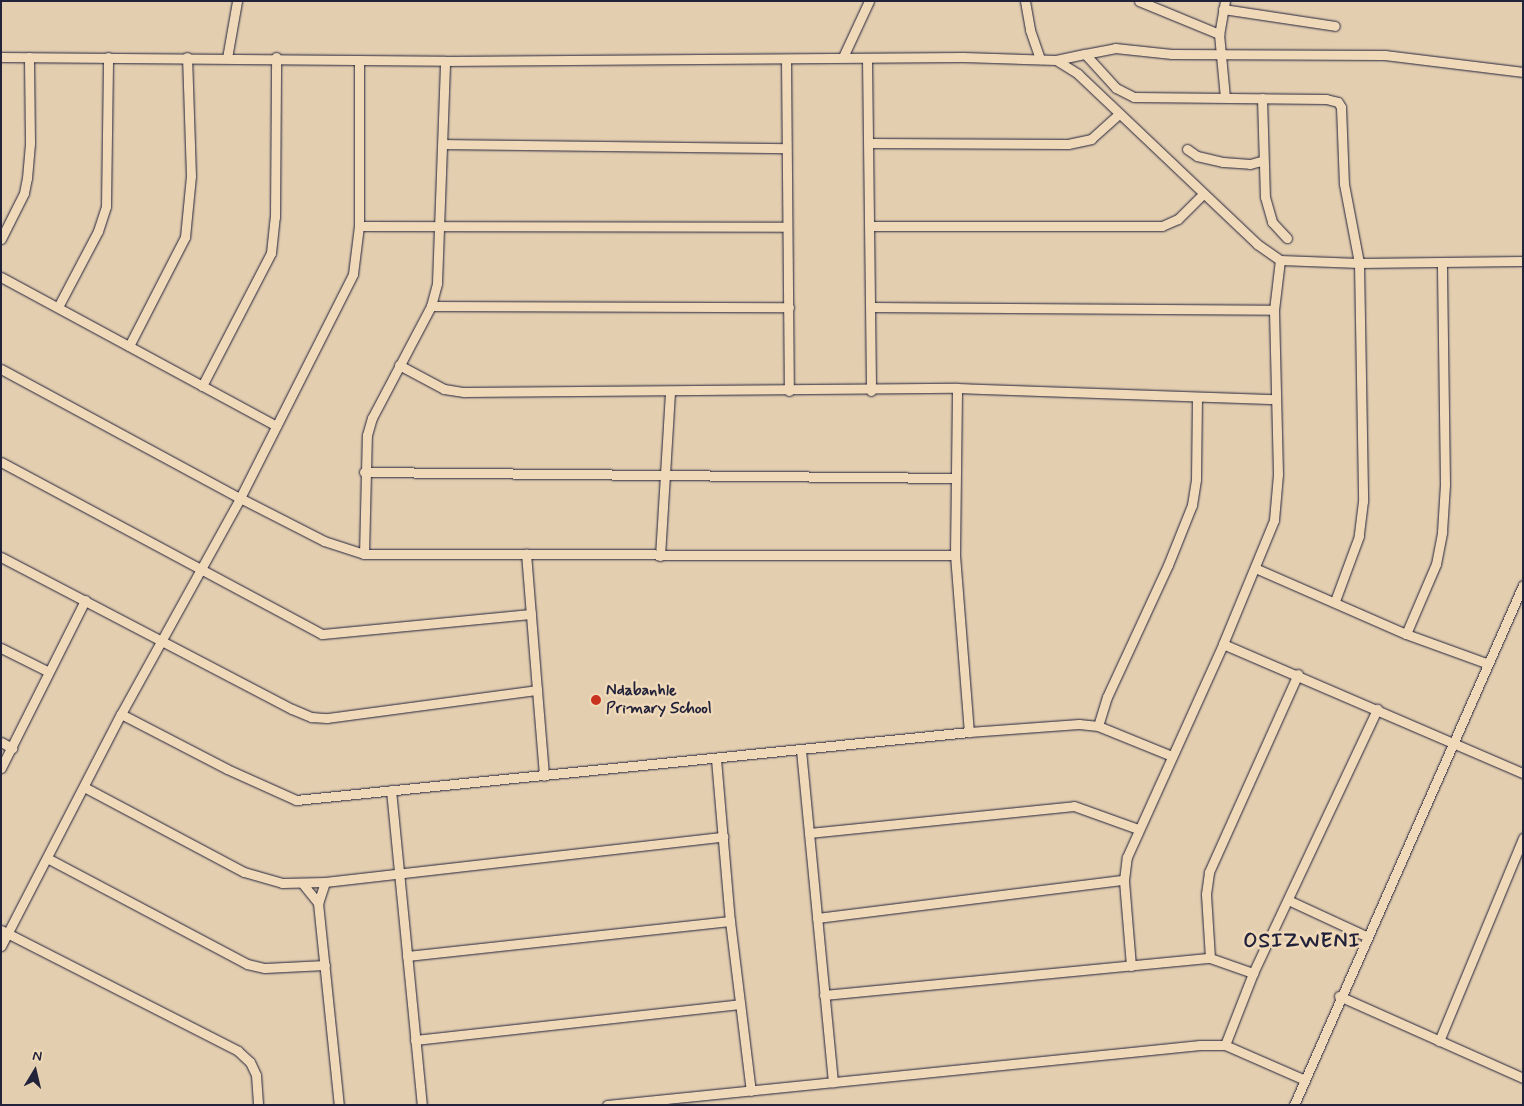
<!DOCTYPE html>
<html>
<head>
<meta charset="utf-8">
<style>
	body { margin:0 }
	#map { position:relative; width:1524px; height:1106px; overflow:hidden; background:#e3ceb0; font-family:Mynerve,sans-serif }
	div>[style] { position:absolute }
	.roads { filter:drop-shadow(0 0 1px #22223b) drop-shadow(0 0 1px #22223b) }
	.minor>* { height:9px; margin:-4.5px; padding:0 4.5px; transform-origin:4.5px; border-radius:4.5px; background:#efd9b8 }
	.dots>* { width:14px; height:14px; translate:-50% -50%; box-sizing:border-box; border:2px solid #efd9b8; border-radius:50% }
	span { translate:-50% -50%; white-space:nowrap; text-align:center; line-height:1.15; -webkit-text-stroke:5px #efd9b8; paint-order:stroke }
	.poi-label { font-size:16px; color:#22223b; font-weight:700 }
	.left { translate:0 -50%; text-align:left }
	.district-label { font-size:21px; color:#22223b; font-weight:700; letter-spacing:1px }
	.frame { position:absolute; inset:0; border:2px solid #22223b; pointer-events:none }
	.north { position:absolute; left:10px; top:1046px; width:50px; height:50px; -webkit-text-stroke:4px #efd9b8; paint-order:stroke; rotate:9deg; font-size:14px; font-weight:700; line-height:20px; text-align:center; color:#22223b }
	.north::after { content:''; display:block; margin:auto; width:18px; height:22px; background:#22223b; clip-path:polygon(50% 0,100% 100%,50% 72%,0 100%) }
</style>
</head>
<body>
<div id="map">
	<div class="roads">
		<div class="minor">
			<div style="left:1025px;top:1px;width:29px;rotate:80deg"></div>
			<div style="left:1030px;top:30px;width:31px;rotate:71deg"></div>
			<div style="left:1139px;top:1px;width:87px;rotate:22.4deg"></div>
			<div style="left:1225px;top:1px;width:34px;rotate:100deg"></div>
			<div style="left:1219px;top:34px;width:63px;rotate:84.6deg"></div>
			<div style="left:1223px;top:9px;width:113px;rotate:8.6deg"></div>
			<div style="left:1085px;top:54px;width:31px;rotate:-11deg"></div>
			<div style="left:1115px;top:48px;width:57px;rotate:6deg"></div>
			<div style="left:1172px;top:54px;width:213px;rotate:0.3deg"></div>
			<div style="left:1385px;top:55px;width:139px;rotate:7deg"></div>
			<div style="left:1px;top:57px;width:444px;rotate:0.5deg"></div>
			<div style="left:445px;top:61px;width:518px;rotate:-0.44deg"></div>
			<div style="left:963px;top:57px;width:93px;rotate:1.8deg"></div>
			<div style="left:1056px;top:60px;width:26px;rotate:32deg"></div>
			<div style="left:1078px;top:74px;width:247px;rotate:43.5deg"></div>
			<div style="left:1257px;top:244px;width:28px;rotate:35deg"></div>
			<div style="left:1280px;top:260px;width:79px;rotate:2.2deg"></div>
			<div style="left:1359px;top:263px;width:164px;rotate:-0.7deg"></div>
			<div style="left:843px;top:57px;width:62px;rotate:-65.1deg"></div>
			<div style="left:227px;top:58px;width:58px;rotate:-80deg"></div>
			<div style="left:867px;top:58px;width:333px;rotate:89.3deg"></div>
			<div style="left:786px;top:59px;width:332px;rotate:89.5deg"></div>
			<div style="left:1056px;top:60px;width:30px;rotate:-12deg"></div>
			<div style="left:1085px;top:54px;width:46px;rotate:47.6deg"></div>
			<div style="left:1116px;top:88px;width:20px;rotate:27deg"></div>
			<div style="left:1134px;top:97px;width:192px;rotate:0.6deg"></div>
			<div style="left:1326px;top:99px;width:12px;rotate:14deg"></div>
			<div style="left:1338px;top:102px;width:6px;rotate:59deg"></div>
			<div style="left:1341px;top:107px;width:77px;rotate:87.8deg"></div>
			<div style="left:1344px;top:184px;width:80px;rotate:79.2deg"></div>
			<div style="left:1359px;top:263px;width:238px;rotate:89deg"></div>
			<div style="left:1363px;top:501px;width:35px;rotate:97deg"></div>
			<div style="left:1359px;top:536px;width:69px;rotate:110.3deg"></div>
			<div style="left:1262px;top:98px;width:99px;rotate:88.3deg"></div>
			<div style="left:1265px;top:197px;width:26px;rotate:74deg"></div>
			<div style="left:1272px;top:222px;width:22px;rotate:47deg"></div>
			<div style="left:869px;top:143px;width:199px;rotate:0.3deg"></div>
			<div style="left:1068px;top:144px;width:24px;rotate:-12deg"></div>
			<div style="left:1091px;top:139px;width:38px;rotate:-42deg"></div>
			<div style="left:443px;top:144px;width:343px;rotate:0.7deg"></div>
			<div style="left:1187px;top:149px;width:12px;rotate:35deg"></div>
			<div style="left:1197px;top:156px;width:27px;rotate:13deg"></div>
			<div style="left:1223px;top:162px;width:27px;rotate:4deg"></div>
			<div style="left:1250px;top:164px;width:11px;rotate:-15deg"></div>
			<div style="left:359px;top:226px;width:428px;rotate:0.1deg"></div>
			<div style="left:870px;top:226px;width:292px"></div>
			<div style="left:1162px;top:226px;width:17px;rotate:-24deg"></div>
			<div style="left:1178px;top:219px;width:35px;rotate:-45deg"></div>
			<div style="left:1px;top:239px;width:51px;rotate:-63.4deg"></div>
			<div style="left:24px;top:193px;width:15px;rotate:-79deg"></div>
			<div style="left:27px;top:178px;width:36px;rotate:-85deg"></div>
			<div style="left:30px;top:142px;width:85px;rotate:-90.7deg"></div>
			<div style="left:1px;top:277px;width:313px;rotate:28.4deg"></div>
			<div style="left:431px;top:306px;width:358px;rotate:0.2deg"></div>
			<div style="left:58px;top:307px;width:86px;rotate:-62.2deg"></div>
			<div style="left:98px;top:231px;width:26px;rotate:-72deg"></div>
			<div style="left:106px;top:206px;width:149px;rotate:-89.2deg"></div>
			<div style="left:871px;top:307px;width:403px;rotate:0.4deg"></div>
			<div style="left:129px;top:346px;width:123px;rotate:-62.8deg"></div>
			<div style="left:185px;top:237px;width:61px;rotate:-84.4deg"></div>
			<div style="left:191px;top:176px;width:119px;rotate:-91.9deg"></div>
			<div style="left:399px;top:365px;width:51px;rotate:28.1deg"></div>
			<div style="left:444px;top:389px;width:20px;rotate:9deg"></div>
			<div style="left:464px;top:392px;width:493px;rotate:-0.5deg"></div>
			<div style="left:957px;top:388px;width:319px;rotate:2deg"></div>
			<div style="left:1px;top:369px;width:272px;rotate:28.4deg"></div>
			<div style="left:240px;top:498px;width:94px;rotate:27.1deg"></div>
			<div style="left:324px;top:541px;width:42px;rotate:18deg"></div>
			<div style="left:364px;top:554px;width:591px;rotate:0.1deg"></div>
			<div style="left:955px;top:555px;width:167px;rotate:-89.3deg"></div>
			<div style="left:202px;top:386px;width:150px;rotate:-62.6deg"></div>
			<div style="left:271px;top:253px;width:36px;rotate:-84deg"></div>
			<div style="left:275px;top:217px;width:160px;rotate:-89.6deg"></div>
			<div style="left:1px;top:462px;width:364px;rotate:28.2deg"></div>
			<div style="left:322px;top:634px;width:210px;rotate:-5.5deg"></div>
			<div style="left:364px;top:472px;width:590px;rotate:0.58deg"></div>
			<div style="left:364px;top:554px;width:119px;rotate:-88.6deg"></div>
			<div style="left:367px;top:435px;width:18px;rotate:-74deg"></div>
			<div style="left:372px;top:418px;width:127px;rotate:-62.2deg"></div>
			<div style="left:431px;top:306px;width:24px;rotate:-75deg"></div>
			<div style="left:437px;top:283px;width:222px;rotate:-87.9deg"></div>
			<div style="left:955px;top:555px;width:178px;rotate:85.5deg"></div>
			<div style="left:660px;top:556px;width:163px;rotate:-86.5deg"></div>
			<div style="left:1px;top:557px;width:328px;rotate:27.6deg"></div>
			<div style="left:292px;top:709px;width:21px;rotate:23deg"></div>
			<div style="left:311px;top:717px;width:16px;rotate:4deg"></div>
			<div style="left:327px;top:718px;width:212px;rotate:-7.6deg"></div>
			<div style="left:537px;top:690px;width:137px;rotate:-94.6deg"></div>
			<div style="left:1255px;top:568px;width:165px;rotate:23.6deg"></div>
			<div style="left:1406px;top:634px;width:85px;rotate:19.9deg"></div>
			<div style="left:1406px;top:634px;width:76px;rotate:-66.8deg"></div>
			<div style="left:1436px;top:564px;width:33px;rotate:-79deg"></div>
			<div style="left:1442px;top:532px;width:48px;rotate:-86.4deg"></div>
			<div style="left:1445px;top:484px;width:222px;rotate:-90.8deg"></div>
			<div style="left:1223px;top:644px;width:327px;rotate:23.3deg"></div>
			<div style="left:1px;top:648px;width:51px;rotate:26.6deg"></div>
			<div style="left:537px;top:690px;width:86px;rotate:85.3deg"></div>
			<div style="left:121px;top:714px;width:119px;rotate:27.4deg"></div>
			<div style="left:227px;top:769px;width:76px;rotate:24.2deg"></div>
			<div style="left:296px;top:800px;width:676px;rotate:-5.77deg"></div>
			<div style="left:969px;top:732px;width:110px;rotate:-4.2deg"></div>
			<div style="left:1079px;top:724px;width:19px;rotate:6deg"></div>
			<div style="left:1098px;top:726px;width:80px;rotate:22.1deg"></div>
			<div style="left:1098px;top:726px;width:30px;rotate:-73deg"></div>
			<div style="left:1107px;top:697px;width:145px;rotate:-65.2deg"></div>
			<div style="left:1168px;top:565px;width:65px;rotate:-68.2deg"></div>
			<div style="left:1192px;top:505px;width:26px;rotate:-81deg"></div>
			<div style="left:1196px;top:479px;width:82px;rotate:-89.3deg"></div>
			<div style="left:1px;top:742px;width:13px;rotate:29deg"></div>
			<div style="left:801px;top:750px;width:334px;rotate:84.5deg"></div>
			<div style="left:716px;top:759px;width:163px;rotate:85.1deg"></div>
			<div style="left:730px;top:921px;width:171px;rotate:83deg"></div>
			<div style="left:1px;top:768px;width:188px;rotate:-63.4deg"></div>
			<div style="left:84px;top:787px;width:181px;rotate:28deg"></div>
			<div style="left:244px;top:872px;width:40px;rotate:16deg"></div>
			<div style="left:282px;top:883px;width:43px;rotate:-1.3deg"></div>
			<div style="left:325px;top:882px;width:401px;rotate:-6.5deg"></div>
			<div style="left:391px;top:790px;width:317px;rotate:84.4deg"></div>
			<div style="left:809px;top:833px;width:266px;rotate:-5.8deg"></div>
			<div style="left:1074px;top:806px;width:68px;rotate:19.8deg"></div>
			<div style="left:47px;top:858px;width:226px;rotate:27.9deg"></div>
			<div style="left:247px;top:964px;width:18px;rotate:13deg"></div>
			<div style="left:265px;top:968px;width:60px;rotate:-2.9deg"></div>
			<div style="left:325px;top:882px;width:22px;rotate:108deg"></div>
			<div style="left:318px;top:903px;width:203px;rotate:84.1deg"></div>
			<div style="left:302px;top:883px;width:26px;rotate:51deg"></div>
			<div style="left:1288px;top:900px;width:86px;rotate:24.8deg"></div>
			<div style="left:817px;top:918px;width:309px;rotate:-7.1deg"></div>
			<div style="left:1px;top:930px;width:266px;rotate:27deg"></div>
			<div style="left:238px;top:1051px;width:16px;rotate:43deg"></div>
			<div style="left:250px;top:1062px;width:14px;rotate:65deg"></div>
			<div style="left:256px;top:1075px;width:30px;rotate:86deg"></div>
			<div style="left:1px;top:946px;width:261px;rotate:-62.7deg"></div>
			<div style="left:121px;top:714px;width:247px;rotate:-61.1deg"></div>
			<div style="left:240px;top:498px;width:251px;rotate:-63.2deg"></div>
			<div style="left:353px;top:274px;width:48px;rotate:-82.9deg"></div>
			<div style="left:359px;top:226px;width:166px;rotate:-90deg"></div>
			<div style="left:407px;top:956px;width:325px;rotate:-6.2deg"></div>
			<div style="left:1210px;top:958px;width:64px;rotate:-93.6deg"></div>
			<div style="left:1206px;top:894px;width:22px;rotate:-82deg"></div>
			<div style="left:1209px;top:872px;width:217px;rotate:-65.8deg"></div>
			<div style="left:1131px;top:966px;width:86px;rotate:-94.7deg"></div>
			<div style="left:1124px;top:880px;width:23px;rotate:-83deg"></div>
			<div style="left:1127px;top:857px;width:234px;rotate:-65.7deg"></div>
			<div style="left:1223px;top:644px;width:134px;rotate:-67.6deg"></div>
			<div style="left:1274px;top:520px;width:46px;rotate:-85deg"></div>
			<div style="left:1278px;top:474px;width:164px;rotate:-91.4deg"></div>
			<div style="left:1274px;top:310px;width:50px;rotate:-83.2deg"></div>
			<div style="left:824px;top:995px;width:388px;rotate:-5.5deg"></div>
			<div style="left:1210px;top:958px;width:46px;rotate:19.2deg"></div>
			<div style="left:1339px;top:996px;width:201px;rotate:24deg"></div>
			<div style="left:415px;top:1040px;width:327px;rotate:-6.3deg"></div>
			<div style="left:1439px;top:1041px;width:220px;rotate:-67.5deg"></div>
			<div style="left:1225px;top:1045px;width:77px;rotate:-68.7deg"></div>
			<div style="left:1253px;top:973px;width:292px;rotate:-64.8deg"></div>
			<div style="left:607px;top:1105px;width:596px;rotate:-5.78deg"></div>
			<div style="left:1200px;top:1045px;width:25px"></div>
			<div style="left:1225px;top:1045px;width:87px;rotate:23.6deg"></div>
			<div style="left:1294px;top:1105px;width:568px;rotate:-66.23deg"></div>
		</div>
	</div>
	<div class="dots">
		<div style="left:596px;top:700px;background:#c8321e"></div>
	</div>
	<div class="poi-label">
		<span class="left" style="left:606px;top:700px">Ndabanhle<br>Primary School</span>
	</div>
	<div class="district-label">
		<span style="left:1302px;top:941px">OSIZWENI</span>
	</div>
	<div class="frame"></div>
	<div class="north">N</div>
</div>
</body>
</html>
